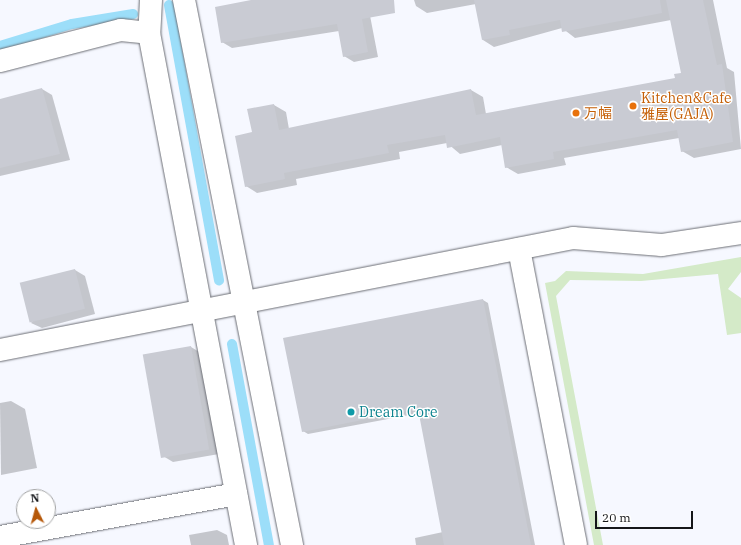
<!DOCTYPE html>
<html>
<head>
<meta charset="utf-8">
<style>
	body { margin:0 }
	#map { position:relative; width:741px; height:545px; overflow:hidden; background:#f6f8ff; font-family:"IBM Plex Serif","Noto Sans JP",serif }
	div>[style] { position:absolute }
	.green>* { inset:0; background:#d4eac8 }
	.shadow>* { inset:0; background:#0003 }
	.stream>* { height:10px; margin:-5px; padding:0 5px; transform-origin:5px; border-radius:5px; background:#9cdef9 }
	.building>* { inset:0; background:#c9cbd3; transform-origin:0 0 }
	.roads { filter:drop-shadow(0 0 1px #6c6e75) drop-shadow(0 0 1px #6c6e75) }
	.street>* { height:22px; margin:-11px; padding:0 11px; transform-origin:11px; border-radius:11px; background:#fff }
	.dots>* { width:11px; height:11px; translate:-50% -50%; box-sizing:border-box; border:2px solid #fff; border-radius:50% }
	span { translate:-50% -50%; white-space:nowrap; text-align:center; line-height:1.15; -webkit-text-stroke:3px #fff; paint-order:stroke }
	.food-label { font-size:14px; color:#c56008 }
	.left { translate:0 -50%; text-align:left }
	.culture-label { font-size:14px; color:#0d838f }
	.north { position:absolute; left:16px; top:489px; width:40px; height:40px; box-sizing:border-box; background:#fff; border:1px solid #a1a2a3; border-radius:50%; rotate:354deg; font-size:11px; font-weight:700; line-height:16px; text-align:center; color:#151619 }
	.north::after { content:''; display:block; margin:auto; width:14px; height:18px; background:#b55708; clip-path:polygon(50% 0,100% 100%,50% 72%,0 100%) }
	.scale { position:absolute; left:595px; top:511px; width:98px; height:18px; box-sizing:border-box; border:2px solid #151619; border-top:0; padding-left:5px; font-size:12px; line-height:14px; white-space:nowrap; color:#151619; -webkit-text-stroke:3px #fff; paint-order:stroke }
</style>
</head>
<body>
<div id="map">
	<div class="green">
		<div style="clip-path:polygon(741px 257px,741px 272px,728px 289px,741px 298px,741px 333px,727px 335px,718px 274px,641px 281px,570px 280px,556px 296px,603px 545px,594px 545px,545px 283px,555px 281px,566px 271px,643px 274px)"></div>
	</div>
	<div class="shadow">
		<div style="clip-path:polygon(258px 0,367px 0,378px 57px,354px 62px,344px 56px,339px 31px,232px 48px,222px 42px)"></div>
		<div style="clip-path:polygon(414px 0,713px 0,727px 68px,734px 72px,741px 149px,694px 158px,682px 151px,679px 138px,564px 158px,566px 165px,518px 174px,506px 167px,502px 145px,460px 154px,447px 143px,399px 152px,400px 159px,296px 179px,297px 185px,257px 193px,246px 186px,253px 133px,274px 105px,286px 112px,289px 129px,471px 90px,483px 97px,486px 114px,676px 79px,682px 74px,671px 20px,575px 38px,562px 28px,494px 47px,483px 40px,476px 4px,427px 13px,416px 6px)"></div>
		<div style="clip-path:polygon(42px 89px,52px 95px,70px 160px,0 176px,0 101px)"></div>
		<div style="clip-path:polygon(75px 270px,85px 276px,95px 314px,42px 328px,31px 323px)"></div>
		<div style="clip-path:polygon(483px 300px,488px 303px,535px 545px,416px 545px,415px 538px,443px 532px,420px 413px,308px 434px,303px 431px)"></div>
		<div style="clip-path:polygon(191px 347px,201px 353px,219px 454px,173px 462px,163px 456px)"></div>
		<div style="clip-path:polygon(11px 401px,25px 409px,37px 468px,1px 475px,0 403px)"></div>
		<div style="clip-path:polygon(217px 530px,227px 535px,229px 545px,191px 545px,189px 535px)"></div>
	</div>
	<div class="stream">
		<div style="left:169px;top:5px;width:280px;rotate:79.7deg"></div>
		<div style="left:0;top:46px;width:75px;rotate:-17deg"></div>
		<div style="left:72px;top:24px;width:62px;rotate:-9.3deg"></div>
		<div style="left:232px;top:344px;width:204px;rotate:79.6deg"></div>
	</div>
	<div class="building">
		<div style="clip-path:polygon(251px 0,394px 0,395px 13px,362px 19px,368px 52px,343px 57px,337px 24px,221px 43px,215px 7px)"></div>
		<div style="clip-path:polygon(474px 0,660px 0,662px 13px,562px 32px,560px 20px,509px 30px,510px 35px,482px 40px)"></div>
		<div style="clip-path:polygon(666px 0,703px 0,717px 65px,722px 64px,733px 142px,681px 152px,677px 130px,553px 152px,554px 159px,505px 168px,500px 137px,447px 148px,445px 135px,387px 145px,389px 153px,284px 173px,285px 179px,245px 187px,235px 136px,252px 132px,247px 109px,274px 104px,279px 130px,471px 89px,476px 115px,675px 78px,674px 74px,681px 73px)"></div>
		<div style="clip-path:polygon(42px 88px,60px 154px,0 168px,0 99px)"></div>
		<div style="left:75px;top:269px;width:41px;height:57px;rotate:76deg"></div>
		<div style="clip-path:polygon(483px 299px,531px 545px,444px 545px,418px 409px,302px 432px,283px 338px)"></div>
		<div style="left:191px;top:346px;width:105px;height:49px;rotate:80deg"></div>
	</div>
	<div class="roads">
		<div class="street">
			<div style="left:151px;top:0;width:33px;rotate:93deg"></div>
			<div style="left:149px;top:33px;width:521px;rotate:79.27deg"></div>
			<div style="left:184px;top:0;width:556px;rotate:78.79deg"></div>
			<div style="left:0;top:61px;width:125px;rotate:-14.4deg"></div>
			<div style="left:121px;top:30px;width:28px;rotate:6deg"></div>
			<div style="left:519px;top:249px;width:301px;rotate:79.1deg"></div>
			<div style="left:0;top:350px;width:584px;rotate:-11.06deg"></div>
			<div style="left:573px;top:238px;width:89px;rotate:4.5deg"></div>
			<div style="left:662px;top:245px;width:80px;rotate:-8.6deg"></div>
			<div style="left:0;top:537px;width:240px;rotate:-10.3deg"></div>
		</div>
	</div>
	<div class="dots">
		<div style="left:633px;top:106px;background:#e8710a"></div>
		<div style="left:576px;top:113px;background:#e8710a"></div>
		<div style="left:351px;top:412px;background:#0f9aa8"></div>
	</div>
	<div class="food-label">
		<span class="left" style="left:641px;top:106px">Kitchen&amp;Cafe<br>雅屋(GAJA)</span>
		<span class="left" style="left:584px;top:113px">万幅</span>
	</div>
	<div class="culture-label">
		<span class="left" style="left:359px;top:412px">Dream Core</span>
	</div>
	<div class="north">N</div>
	<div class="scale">20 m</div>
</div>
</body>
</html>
